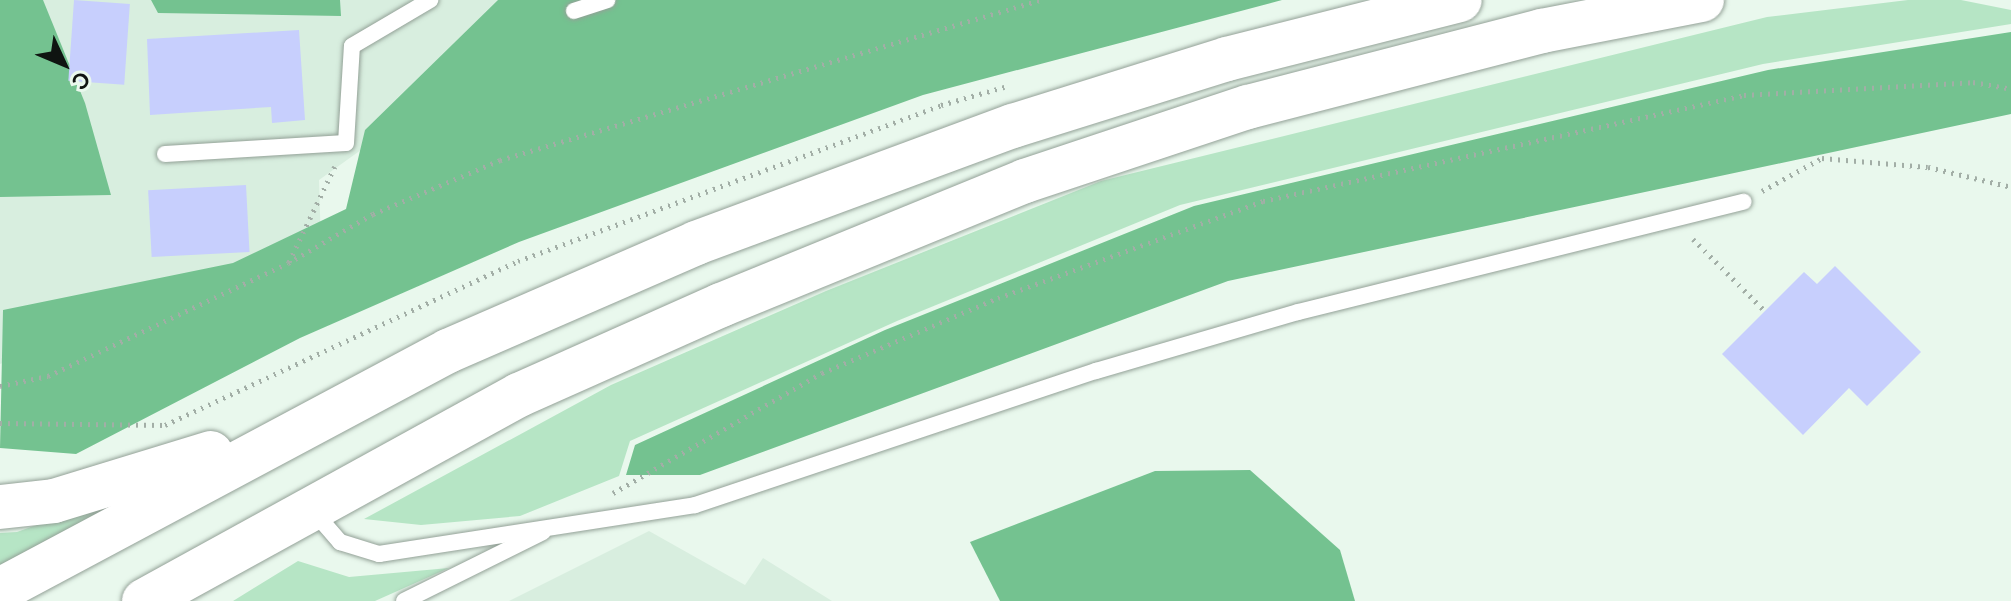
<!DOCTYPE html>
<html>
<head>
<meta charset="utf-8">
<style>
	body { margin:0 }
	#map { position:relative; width:2011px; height:601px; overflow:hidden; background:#e9f8ed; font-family:Raleway,sans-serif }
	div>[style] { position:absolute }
	.built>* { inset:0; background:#d8eedf }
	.green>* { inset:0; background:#b6e5c5 }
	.forest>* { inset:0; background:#74c290 }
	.building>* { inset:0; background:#c7cffd; transform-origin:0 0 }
	.path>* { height:5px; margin-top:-2.5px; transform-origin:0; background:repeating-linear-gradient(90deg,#a2aea6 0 2px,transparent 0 8px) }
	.roads { filter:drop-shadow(0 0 2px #93a197) drop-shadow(0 0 2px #93a197) }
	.service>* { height:16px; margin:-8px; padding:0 8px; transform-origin:8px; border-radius:8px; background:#fff }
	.primary>* { height:44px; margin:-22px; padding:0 22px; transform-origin:22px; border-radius:22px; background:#fff }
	span { translate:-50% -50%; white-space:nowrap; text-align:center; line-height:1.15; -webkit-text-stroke:8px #e9f8ed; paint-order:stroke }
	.north { position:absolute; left:24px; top:24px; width:80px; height:80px; -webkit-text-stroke:6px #e9f8ed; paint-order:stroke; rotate:134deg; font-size:22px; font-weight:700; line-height:32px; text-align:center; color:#0f1411 }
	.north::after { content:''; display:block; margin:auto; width:28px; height:36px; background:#0f1411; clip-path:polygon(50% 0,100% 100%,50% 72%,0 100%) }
</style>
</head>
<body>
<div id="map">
	<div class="built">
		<div style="clip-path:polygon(0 0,571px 0,319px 180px,321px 245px,0 364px)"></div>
		<div style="clip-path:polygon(649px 531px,745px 585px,763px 558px,832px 601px,509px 601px)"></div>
	</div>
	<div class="green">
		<div style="clip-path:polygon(1908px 0,1961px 0,2011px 10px,2011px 24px,1763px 64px,1180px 205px,897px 321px,630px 441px,619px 476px,520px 516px,421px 525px,364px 519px,611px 385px,826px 291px,1101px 181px,1767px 17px)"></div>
		<div style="clip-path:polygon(172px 476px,0 565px,0 533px,17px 532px)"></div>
		<div style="clip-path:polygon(298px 561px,349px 577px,449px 568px,375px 601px,233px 601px)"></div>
	</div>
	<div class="forest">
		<div style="clip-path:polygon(0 0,43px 0,85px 103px,111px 195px,0 197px)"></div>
		<div style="clip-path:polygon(151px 0,340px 0,341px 16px,158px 13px)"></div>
		<div style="clip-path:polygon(498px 0,1282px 0,923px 95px,519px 242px,300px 338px,76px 454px,0 448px,3px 310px,233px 263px,346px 209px,365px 130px)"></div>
		<div style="clip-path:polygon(2011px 32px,2011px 114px,1228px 281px,700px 475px,626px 475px,635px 445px,885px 330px,1194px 206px,1768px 70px)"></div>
		<div style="clip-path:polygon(1250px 470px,1340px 550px,1355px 601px,1000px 601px,970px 542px,1155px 471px)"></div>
	</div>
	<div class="building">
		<div style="left:74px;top:0;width:56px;height:81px;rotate:4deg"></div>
		<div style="clip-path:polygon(299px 30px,305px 120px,272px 123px,271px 107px,150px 115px,147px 39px)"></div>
		<div style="left:246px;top:185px;width:67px;height:98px;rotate:87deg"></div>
		<div style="clip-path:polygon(1835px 266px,1921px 352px,1867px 406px,1849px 388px,1803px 435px,1722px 354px,1804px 272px,1817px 284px)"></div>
	</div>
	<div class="path">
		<div style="left:1762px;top:191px;width:68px;rotate:-28.8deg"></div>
		<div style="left:1822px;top:158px;width:106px;rotate:4.9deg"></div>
		<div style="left:1928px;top:167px;width:85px;rotate:13.5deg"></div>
		<div style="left:1693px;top:239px;width:102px;rotate:45deg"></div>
		<div style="left:289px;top:262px;width:106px;rotate:-64.4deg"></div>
		<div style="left:0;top:386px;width:49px;rotate:-11.8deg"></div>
		<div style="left:48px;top:376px;width:265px;rotate:-25.2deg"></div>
		<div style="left:288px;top:263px;width:98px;rotate:-30deg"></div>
		<div style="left:373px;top:214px;width:138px;rotate:-23deg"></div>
		<div style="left:500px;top:160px;width:563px;rotate:-16.5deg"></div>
		<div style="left:0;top:423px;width:165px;rotate:0.7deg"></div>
		<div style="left:165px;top:425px;width:389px;rotate:-24.9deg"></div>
		<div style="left:518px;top:261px;width:451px;rotate:-20.2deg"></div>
		<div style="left:941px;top:105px;width:66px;rotate:-15.9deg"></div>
		<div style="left:613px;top:493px;width:241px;rotate:-29.9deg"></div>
		<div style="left:822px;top:373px;width:191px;rotate:-23.1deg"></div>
		<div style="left:998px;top:298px;width:282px;rotate:-20.1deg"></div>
		<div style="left:1263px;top:201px;width:493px;rotate:-12.4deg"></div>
		<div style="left:1744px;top:95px;width:229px;rotate:-3.2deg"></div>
		<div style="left:1973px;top:82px;width:39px;rotate:10deg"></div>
	</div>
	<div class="roads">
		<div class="service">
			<div style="left:574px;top:11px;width:35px;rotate:-18deg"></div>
			<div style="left:165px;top:154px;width:181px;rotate:-3.5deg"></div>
			<div style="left:346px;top:143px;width:97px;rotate:-86.5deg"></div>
			<div style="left:352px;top:46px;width:91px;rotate:-30.5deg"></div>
			<div style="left:314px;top:512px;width:40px;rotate:49deg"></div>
			<div style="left:340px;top:542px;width:41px;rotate:17.1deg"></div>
			<div style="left:379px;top:554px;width:320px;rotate:-8.8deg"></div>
			<div style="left:695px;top:505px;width:423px;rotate:-18.5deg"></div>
			<div style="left:1096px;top:371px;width:210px;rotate:-16.3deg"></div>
			<div style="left:1298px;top:312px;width:459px;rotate:-13.9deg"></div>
			<div style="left:404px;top:601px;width:155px;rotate:-26.4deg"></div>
		</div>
		<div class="primary">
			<div style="left:0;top:507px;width:54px;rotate:-6.3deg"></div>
			<div style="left:54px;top:501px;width:164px;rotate:-17deg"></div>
			<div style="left:0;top:590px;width:508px;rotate:-28.08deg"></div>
			<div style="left:448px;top:351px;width:270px;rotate:-23.5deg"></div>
			<div style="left:696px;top:243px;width:338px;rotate:-20.3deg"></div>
			<div style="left:1013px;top:126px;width:224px;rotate:-17.4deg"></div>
			<div style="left:1227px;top:59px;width:240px;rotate:-14.2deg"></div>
			<div style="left:144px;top:601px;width:428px;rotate:-28.8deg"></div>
			<div style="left:519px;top:395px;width:221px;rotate:-24deg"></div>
			<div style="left:721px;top:305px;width:328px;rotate:-22.2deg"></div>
			<div style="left:1025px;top:181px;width:235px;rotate:-18.4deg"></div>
			<div style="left:1248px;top:107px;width:304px;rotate:-14.5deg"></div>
			<div style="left:1542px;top:31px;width:163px;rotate:-11deg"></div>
		</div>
	</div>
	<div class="north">С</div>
</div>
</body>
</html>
